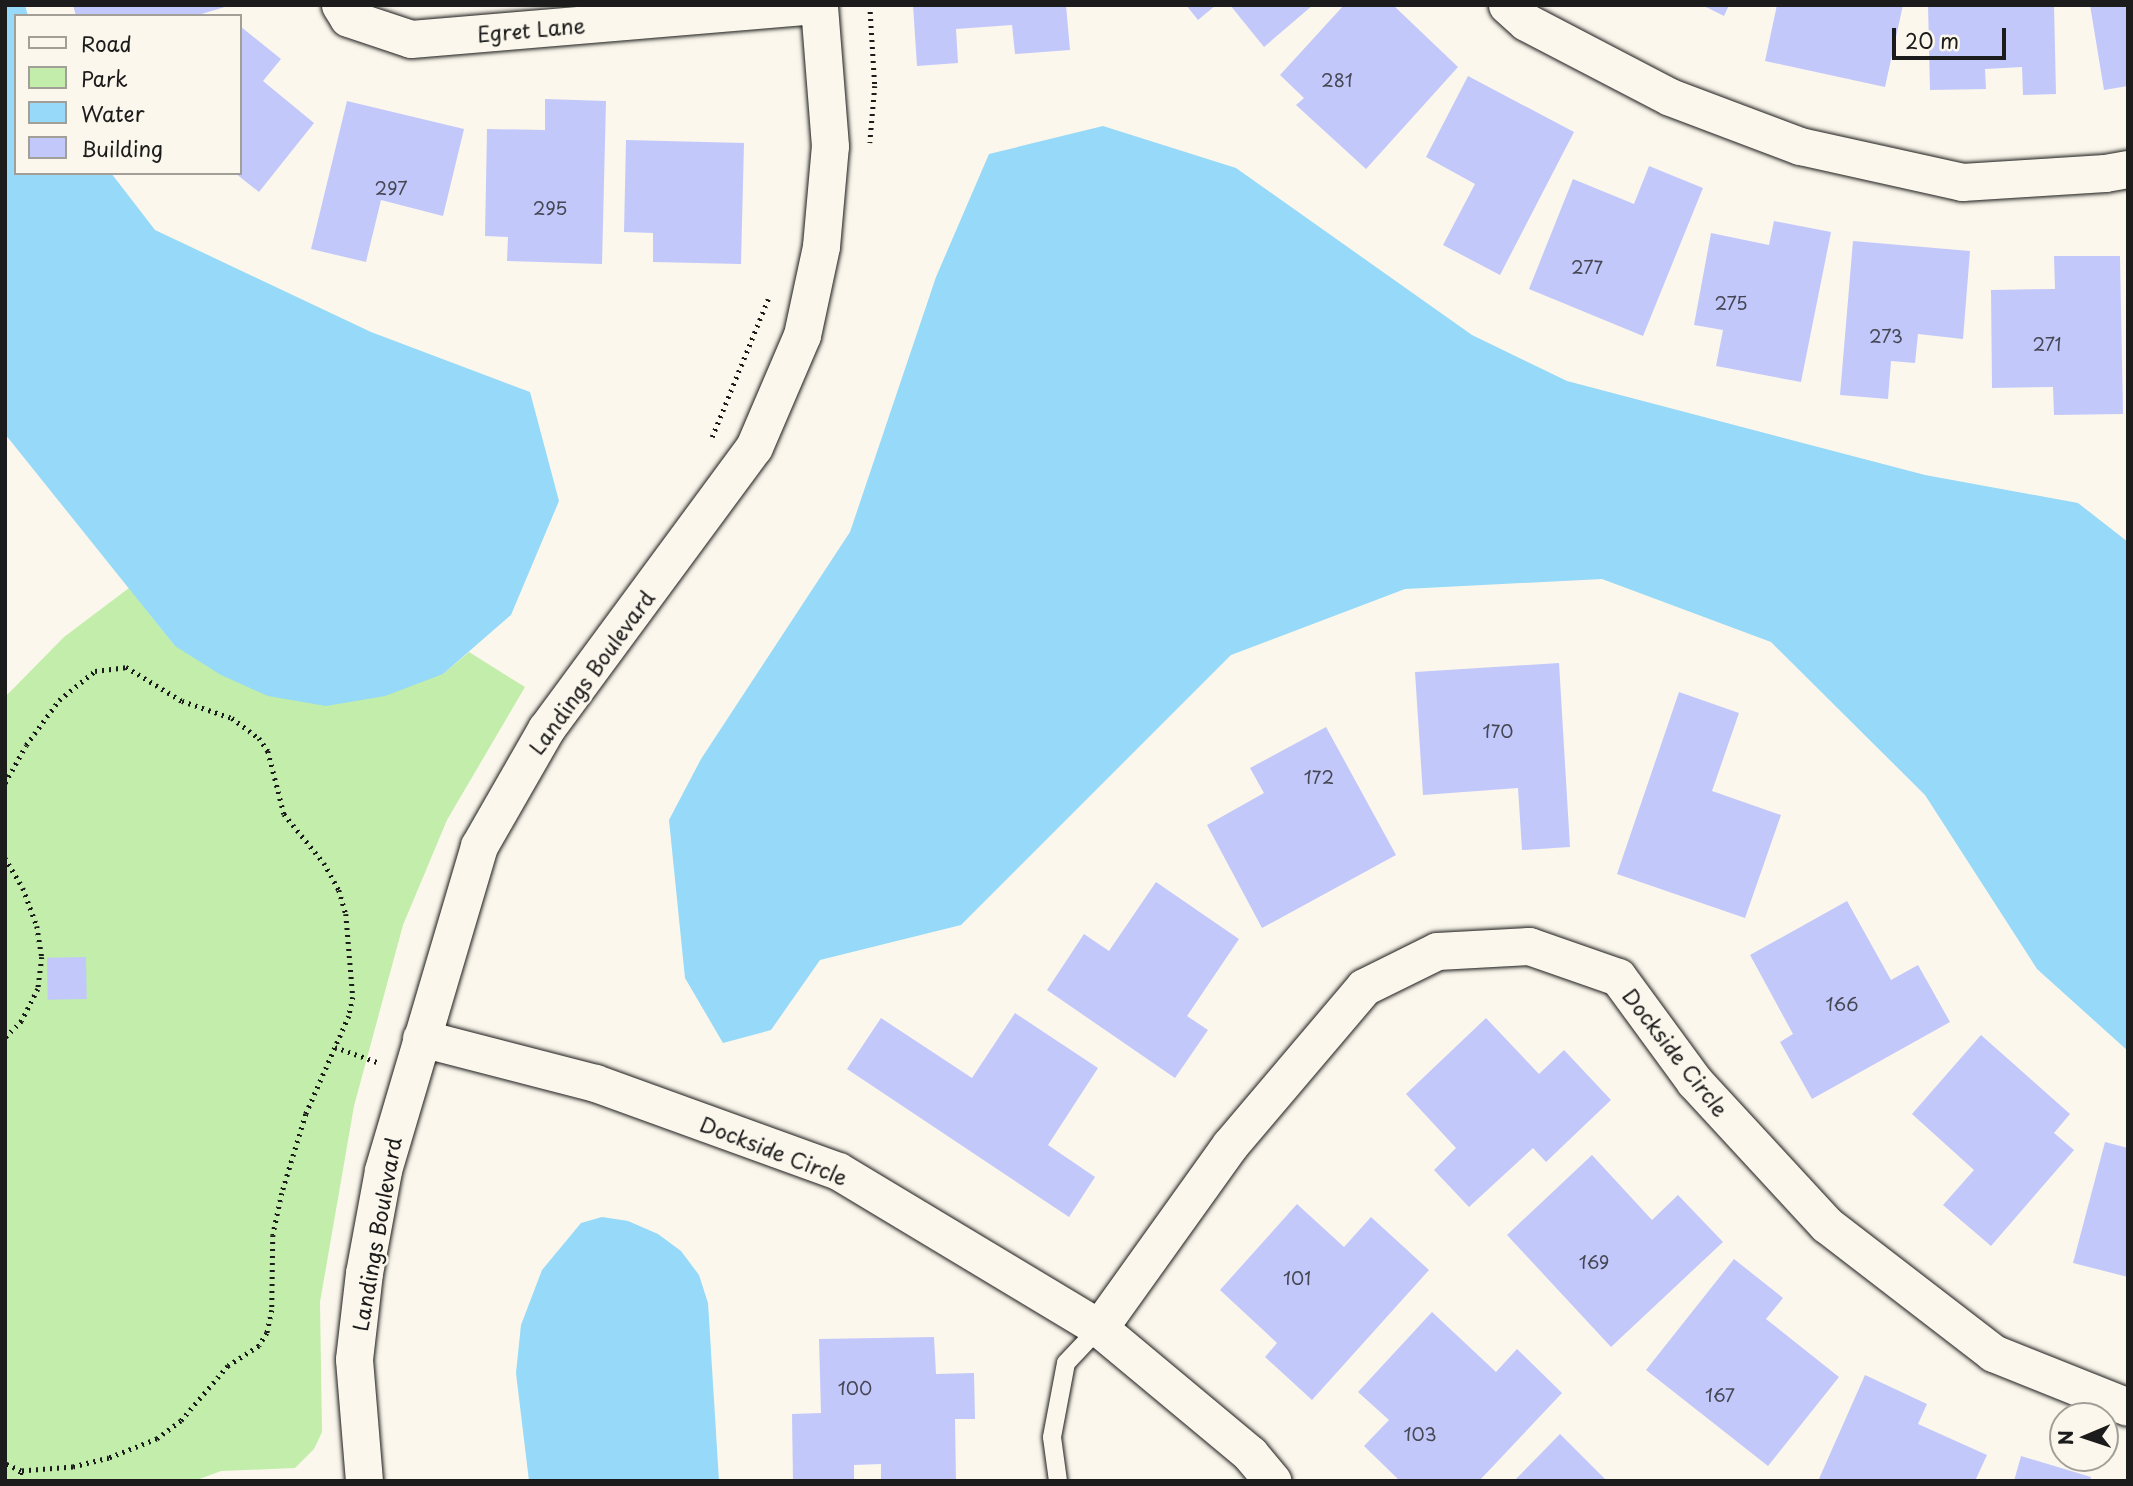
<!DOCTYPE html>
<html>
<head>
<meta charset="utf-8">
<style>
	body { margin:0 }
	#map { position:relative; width:2133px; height:1486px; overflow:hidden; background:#fbf7ec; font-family:"Playpen Sans",sans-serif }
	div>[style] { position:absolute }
	.green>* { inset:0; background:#c2edaa }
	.water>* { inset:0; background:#96d9f8 }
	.building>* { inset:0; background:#c3c8fa; transform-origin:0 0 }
	.path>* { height:4.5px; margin-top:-2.25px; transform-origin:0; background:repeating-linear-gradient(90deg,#1c1c1c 0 2px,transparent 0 7px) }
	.roads { filter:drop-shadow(0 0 2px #1c1c1c) drop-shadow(0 0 2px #1c1c1c) }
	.service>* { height:18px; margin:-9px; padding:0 9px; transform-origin:9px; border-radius:9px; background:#fbf7ec }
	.minor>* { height:37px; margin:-18.5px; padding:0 18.5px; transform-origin:18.5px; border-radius:18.5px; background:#fbf7ec }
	span { translate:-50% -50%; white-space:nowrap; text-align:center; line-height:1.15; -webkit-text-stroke:5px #fbf7ec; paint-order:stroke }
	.number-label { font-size:18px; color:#464754 }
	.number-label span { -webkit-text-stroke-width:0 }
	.street-label { font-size:21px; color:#1c1c1c }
	.frame { position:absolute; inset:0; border:7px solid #1c1c1c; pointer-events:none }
	.legend { position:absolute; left:14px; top:14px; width:228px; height:161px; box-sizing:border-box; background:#fbf7ec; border:2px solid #a29f99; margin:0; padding:9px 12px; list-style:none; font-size:21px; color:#1c1c1c }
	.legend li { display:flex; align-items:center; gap:14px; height:35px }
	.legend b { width:35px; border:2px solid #a29f99 }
	.north { position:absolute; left:2049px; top:1402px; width:70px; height:70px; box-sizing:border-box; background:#fbf7ec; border:2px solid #a29f99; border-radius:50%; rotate:268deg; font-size:19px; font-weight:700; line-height:28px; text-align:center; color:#1c1c1c }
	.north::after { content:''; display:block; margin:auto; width:24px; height:32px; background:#1c1c1c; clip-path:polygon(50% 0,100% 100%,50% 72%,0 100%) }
	.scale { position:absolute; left:1892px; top:28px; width:114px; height:32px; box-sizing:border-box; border:4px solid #1c1c1c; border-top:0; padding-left:9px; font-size:21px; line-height:24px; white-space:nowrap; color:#1c1c1c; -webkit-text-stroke:5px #fbf7ec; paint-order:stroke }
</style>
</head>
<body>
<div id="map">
	<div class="green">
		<div style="clip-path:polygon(129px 588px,175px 646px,443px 674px,469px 652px,525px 687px,447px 820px,403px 925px,354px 1106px,320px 1302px,322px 1432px,314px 1449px,295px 1468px,221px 1471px,194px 1481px,5px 1481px,5px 697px,64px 637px)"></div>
	</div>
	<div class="water">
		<div style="clip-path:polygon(5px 5px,25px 5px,28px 16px,16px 16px,16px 173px,111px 173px,155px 230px,371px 332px,530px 392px,559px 501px,511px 615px,443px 674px,385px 696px,326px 706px,268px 696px,221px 675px,175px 646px,5px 434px)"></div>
		<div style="clip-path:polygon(1103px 126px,1236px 168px,1472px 335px,1567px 381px,1925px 475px,2078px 503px,2128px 542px,2128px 1051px,2037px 969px,1925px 795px,1771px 642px,1602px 579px,1405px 589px,1231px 655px,961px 925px,820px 960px,771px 1030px,723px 1043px,685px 978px,669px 820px,701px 759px,850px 532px,936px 277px,989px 154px)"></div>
		<div style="clip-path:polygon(602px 1217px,628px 1221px,658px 1234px,681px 1251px,699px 1275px,708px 1303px,719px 1481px,529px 1481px,516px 1373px,521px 1325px,542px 1270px,581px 1223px)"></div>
	</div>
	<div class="building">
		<div style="clip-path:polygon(73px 5px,228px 5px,228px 6px,195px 16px,76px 16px)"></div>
		<div style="clip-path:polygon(913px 5px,1066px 5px,1070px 50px,1015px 54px,1012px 25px,956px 29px,958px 63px,917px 66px)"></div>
		<div style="clip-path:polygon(1186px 5px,1216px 5px,1198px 20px)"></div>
		<div style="clip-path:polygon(1230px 5px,1313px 5px,1264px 47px)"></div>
		<div style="clip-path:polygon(1344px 5px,1393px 5px,1458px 67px,1366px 169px,1296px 105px,1304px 98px,1280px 75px)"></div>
		<div style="clip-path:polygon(1702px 5px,1729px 5px,1724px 16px)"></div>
		<div style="clip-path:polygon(1777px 5px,1903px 5px,1885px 87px,1765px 61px)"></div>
		<div style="clip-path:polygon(1928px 5px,2054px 5px,2056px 94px,2023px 95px,2022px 67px,1985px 69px,1986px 89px,1930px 90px)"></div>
		<div style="clip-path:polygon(2090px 5px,2128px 5px,2128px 86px,2104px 90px)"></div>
		<div style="clip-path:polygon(240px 26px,281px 59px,263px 81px,314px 123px,259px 192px,235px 173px,240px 173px)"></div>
		<div style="clip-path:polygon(1468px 76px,1574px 132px,1500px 275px,1443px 245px,1475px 184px,1426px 157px)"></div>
		<div style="clip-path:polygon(545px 99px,606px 101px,602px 264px,507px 261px,508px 237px,485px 236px,487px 129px,545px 130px)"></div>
		<div style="clip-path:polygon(347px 101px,464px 129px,443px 216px,381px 200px,366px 262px,311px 249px)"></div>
		<div style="clip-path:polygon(626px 140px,744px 143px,741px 264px,653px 262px,653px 233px,624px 232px)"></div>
		<div style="clip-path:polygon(1649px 166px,1703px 188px,1643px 336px,1529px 289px,1573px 179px,1634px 204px)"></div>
		<div style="clip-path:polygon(1774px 221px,1831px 232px,1801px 382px,1716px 366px,1723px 330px,1694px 325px,1711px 233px,1769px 245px)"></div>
		<div style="clip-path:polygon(1853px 241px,1970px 251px,1963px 339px,1918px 334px,1915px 363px,1891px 361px,1888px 399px,1840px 395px)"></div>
		<div style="clip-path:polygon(2054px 256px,2120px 256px,2123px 414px,2054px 415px,2053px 387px,1992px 388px,1991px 290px,2055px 289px)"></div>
		<div style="clip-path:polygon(1559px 663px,1570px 847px,1522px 850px,1518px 788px,1423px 795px,1415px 672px)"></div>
		<div style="clip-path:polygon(1679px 692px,1739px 713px,1712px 791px,1781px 815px,1745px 918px,1617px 874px)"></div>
		<div style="clip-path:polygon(1326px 727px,1396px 855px,1262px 928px,1207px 825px,1264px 793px,1250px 768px)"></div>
		<div style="clip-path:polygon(1156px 882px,1239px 939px,1187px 1016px,1208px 1030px,1175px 1078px,1047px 990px,1084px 934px,1109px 951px)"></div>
		<div style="clip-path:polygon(1847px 901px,1891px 980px,1918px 965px,1950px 1022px,1812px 1099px,1780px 1042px,1793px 1034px,1750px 955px)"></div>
		<div style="left:86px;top:957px;width:42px;height:39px;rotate:89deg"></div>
		<div style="clip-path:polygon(1015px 1013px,1098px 1068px,1048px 1145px,1095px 1177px,1069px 1217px,847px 1069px,881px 1018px,972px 1078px)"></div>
		<div style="clip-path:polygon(1486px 1018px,1539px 1074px,1564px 1050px,1611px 1100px,1546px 1162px,1533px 1148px,1469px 1207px,1434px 1170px,1456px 1148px,1406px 1094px)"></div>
		<div style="clip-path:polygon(1981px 1035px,2070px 1114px,2054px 1133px,2074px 1150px,1991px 1246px,1943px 1205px,1974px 1170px,1912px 1114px)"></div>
		<div style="clip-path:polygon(2105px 1142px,2128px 1148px,2128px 1277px,2073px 1263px)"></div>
		<div style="clip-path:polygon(1592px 1155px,1652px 1220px,1678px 1195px,1723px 1242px,1611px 1347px,1507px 1235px)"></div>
		<div style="clip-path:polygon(1297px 1204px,1344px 1247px,1371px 1217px,1429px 1270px,1312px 1400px,1265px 1357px,1277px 1343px,1220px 1290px)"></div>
		<div style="clip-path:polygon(1734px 1259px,1783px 1298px,1766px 1319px,1839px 1377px,1768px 1466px,1646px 1370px)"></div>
		<div style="clip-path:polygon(1432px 1312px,1496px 1372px,1517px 1349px,1562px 1393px,1479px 1481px,1400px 1481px,1364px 1446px,1389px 1420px,1358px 1392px)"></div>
		<div style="clip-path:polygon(934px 1337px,936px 1374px,974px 1373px,975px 1419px,955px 1419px,956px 1481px,881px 1481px,881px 1464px,854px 1465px,854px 1481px,793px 1481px,792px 1414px,821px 1413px,819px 1339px)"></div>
		<div style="clip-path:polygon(1865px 1375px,1927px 1404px,1918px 1424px,1987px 1455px,1975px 1481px,1818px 1481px)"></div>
		<div style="clip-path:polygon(1560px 1434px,1607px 1481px,1514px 1481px)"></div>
		<div style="clip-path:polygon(2021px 1456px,2091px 1477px,2090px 1481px,2014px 1481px)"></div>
	</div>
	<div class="path">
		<div style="left:870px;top:5px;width:81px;rotate:86.5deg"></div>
		<div style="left:875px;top:86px;width:57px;rotate:95deg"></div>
		<div style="left:712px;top:437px;width:149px;rotate:-67.9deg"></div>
		<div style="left:5px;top:783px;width:43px;rotate:-61.1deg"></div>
		<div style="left:26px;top:745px;width:56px;rotate:-53.7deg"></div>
		<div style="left:59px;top:700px;width:46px;rotate:-38.9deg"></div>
		<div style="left:95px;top:671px;width:31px;rotate:-7deg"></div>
		<div style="left:126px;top:667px;width:66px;rotate:31.3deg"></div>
		<div style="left:182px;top:701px;width:53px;rotate:18.8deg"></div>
		<div style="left:232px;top:718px;width:34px;rotate:37deg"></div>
		<div style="left:259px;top:738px;width:16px;rotate:55deg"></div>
		<div style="left:268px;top:751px;width:65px;rotate:75.7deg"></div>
		<div style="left:284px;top:814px;width:63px;rotate:50.8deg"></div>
		<div style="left:324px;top:863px;width:31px;rotate:61deg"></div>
		<div style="left:339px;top:890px;width:25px;rotate:74deg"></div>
		<div style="left:346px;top:914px;width:83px;rotate:85.2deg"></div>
		<div style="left:353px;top:997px;width:19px;rotate:102deg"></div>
		<div style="left:349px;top:1016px;width:107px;rotate:113.7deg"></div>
		<div style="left:306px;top:1114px;width:83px;rotate:106.9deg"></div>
		<div style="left:282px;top:1193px;width:43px;rotate:102.1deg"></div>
		<div style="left:273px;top:1235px;width:75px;rotate:90.8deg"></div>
		<div style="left:272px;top:1310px;width:24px;rotate:102deg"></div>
		<div style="left:267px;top:1333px;width:15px;rotate:122deg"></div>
		<div style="left:259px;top:1346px;width:37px;rotate:147deg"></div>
		<div style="left:228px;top:1366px;width:72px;rotate:130.5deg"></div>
		<div style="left:181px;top:1421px;width:30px;rotate:143deg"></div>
		<div style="left:157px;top:1439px;width:52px;rotate:158.4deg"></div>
		<div style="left:109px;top:1458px;width:37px;rotate:166deg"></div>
		<div style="left:73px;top:1467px;width:52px;rotate:175.6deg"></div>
		<div style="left:21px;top:1471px;width:17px;rotate:-156deg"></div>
		<div style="left:5px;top:858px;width:35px;rotate:59deg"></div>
		<div style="left:23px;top:888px;width:40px;rotate:69.8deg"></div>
		<div style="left:37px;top:926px;width:31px;rotate:81deg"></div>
		<div style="left:42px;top:957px;width:32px;rotate:97deg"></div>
		<div style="left:38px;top:989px;width:36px;rotate:117deg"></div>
		<div style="left:22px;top:1021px;width:24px;rotate:135deg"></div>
		<div style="left:335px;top:1047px;width:45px;rotate:19.7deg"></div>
		<div style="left:18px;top:1481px;width:10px;rotate:-73deg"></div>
	</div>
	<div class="roads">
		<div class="service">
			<div style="left:1058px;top:1481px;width:44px;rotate:-97.8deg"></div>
			<div style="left:1052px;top:1437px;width:75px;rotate:-79.3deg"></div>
			<div style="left:1066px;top:1363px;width:48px;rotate:-46.7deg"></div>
		</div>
		<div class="minor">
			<div style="left:340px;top:5px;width:15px;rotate:58deg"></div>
			<div style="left:348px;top:18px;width:66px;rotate:18.4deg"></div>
			<div style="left:411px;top:39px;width:406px;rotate:-4.8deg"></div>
			<div style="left:1507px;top:5px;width:25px;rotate:42deg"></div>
			<div style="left:1526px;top:22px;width:162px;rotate:27.5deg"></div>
			<div style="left:1670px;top:97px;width:139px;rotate:20.7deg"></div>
			<div style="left:1800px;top:146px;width:166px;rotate:12.5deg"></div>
			<div style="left:1962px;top:182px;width:143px;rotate:-3.6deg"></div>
			<div style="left:2105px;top:173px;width:23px;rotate:-10deg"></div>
			<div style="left:421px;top:1038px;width:180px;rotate:14.5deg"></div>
			<div style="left:595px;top:1083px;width:258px;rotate:19.9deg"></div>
			<div style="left:838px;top:1171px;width:305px;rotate:31deg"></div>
			<div style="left:1099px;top:1328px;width:197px;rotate:39.8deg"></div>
			<div style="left:1250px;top:1454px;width:35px;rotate:50deg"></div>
			<div style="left:1099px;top:1328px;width:225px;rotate:-54.4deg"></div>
			<div style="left:1230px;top:1145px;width:207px;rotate:-49.7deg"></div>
			<div style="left:1364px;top:987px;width:81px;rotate:-26.3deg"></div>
			<div style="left:1437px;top:951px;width:92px;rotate:-3.1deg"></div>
			<div style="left:1529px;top:946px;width:94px;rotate:19.2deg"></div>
			<div style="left:1618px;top:977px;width:129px;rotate:53.8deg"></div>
			<div style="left:1694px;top:1081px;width:196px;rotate:47.3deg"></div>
			<div style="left:1827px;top:1225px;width:210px;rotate:37.6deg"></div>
			<div style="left:1993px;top:1353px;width:145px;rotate:21.8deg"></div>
			<div style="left:364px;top:1481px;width:122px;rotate:-94.7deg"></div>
			<div style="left:354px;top:1359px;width:87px;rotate:-83.4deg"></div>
			<div style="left:364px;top:1273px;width:105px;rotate:-79.5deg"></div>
			<div style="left:383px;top:1170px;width:338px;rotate:-73.5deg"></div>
			<div style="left:479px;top:846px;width:135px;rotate:-60.2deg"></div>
			<div style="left:546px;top:729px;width:350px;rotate:-53.6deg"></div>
			<div style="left:754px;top:447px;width:122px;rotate:-66.8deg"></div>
			<div style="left:802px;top:335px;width:91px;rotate:-77.9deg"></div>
			<div style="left:821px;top:246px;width:100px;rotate:-84.9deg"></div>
			<div style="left:830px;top:146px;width:141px;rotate:-94.5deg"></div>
		</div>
	</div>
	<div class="number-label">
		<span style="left:1337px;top:80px">281</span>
		<span style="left:391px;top:188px">297</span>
		<span style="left:550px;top:208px">295</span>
		<span style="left:1587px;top:267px">277</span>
		<span style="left:1731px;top:303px">275</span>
		<span style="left:1886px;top:336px">273</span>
		<span style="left:2047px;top:344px">271</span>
		<span style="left:1498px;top:731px">170</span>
		<span style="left:1319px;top:777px">172</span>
		<span style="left:1842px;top:1004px">166</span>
		<span style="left:1594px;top:1262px">169</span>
		<span style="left:1297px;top:1278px">101</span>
		<span style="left:855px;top:1388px">100</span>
		<span style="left:1720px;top:1395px">167</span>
		<span style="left:1420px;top:1434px">103</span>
	</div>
	<div class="street-label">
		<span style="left:531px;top:29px;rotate:-5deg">Egret Lane</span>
		<span style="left:591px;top:672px;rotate:-54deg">Landings Boulevard</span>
		<span style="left:1676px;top:1052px;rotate:52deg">Dockside Circle</span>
		<span style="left:774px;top:1150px;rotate:21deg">Dockside Circle</span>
		<span style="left:376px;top:1234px;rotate:-80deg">Landings Boulevard</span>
	</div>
	<div class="frame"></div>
	<ul class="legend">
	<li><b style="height:9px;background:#fbf7ec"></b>Road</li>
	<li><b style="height:19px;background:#c2edaa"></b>Park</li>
	<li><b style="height:19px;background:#96d9f8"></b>Water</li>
	<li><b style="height:19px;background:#c3c8fa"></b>Building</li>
	</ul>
	<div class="north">N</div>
	<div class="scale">20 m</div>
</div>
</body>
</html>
